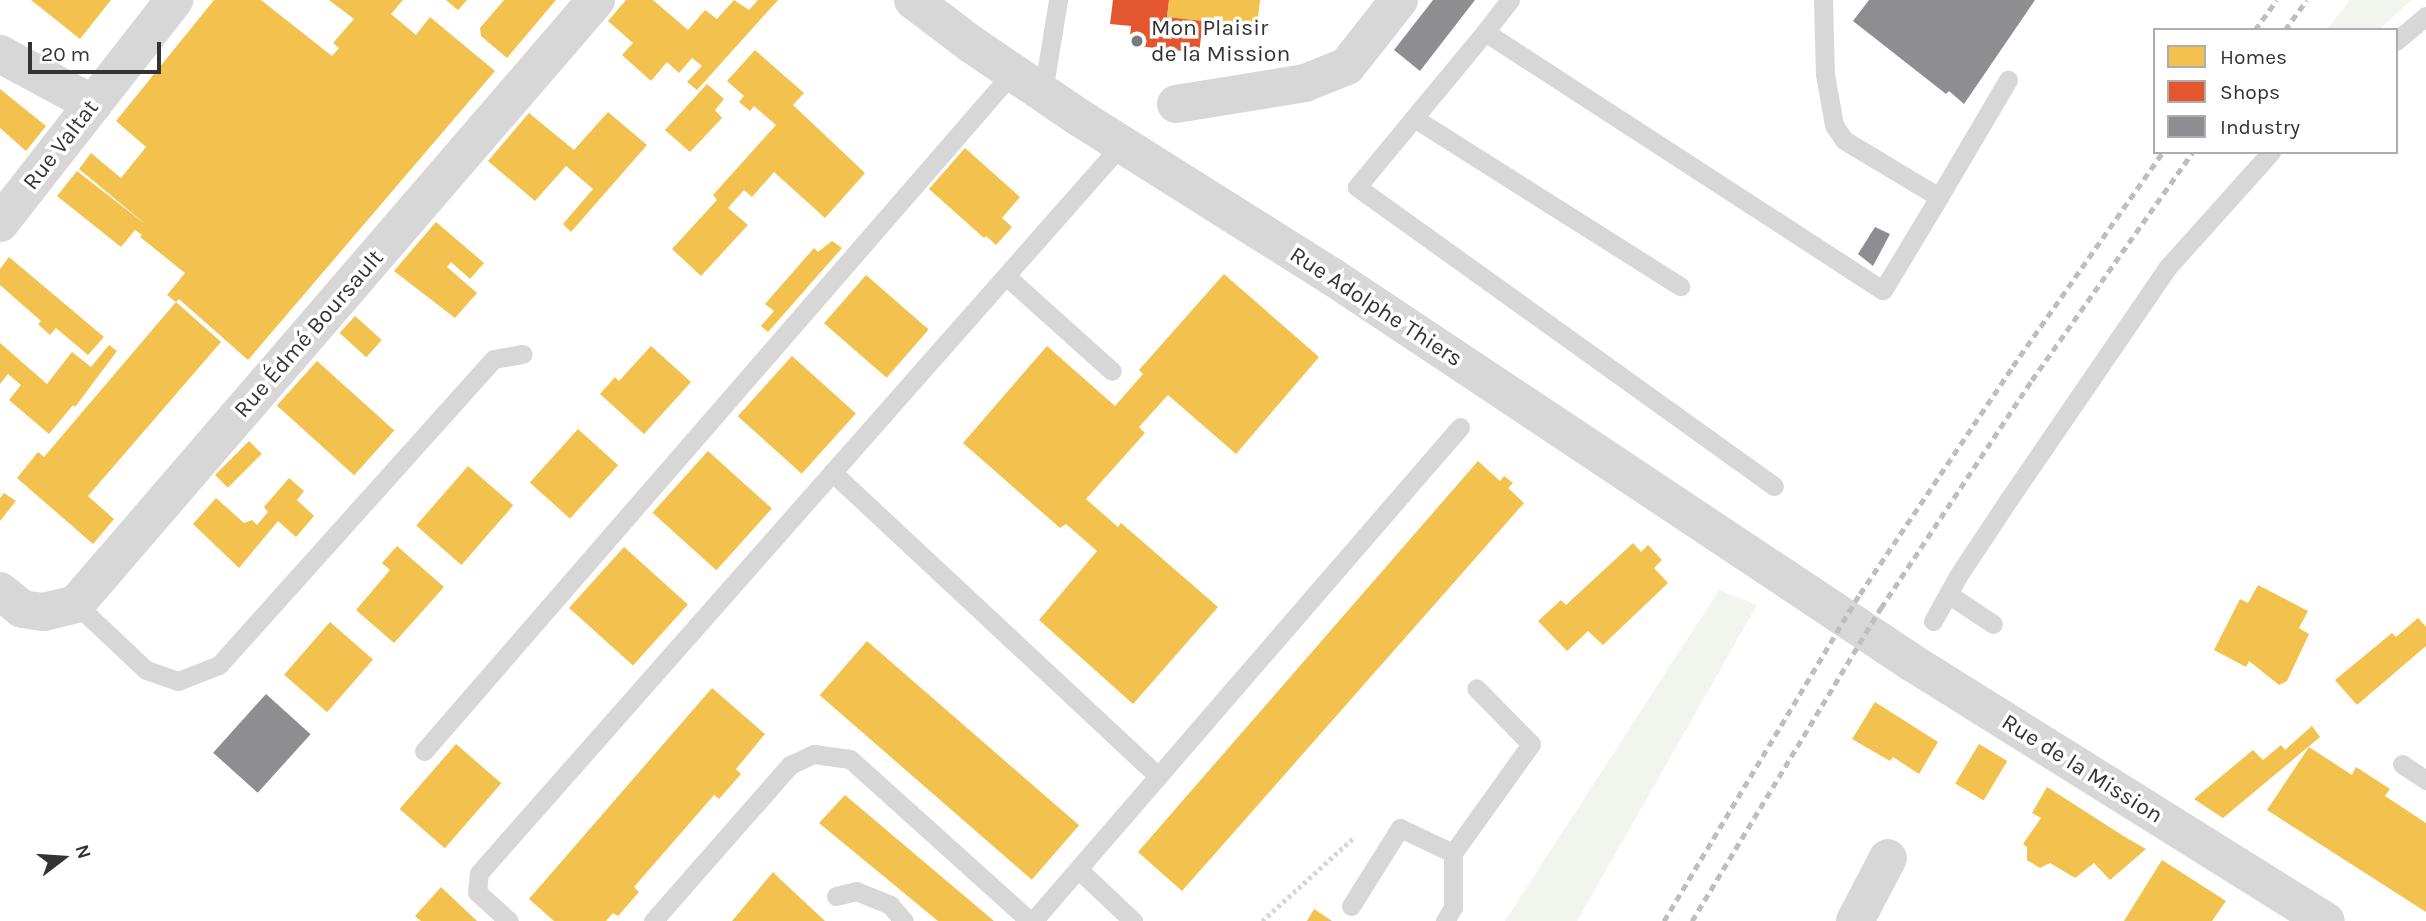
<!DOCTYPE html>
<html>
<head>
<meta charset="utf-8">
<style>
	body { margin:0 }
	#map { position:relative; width:2426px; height:921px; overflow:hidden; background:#fff; font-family:Karla,sans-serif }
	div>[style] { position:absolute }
	.green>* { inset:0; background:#f1f5ed }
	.homes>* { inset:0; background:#f2c14e; transform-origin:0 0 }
	.shops>* { inset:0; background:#e4572e }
	.industry>* { inset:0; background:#8d8d92; transform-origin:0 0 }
	.path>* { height:4.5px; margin-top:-2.25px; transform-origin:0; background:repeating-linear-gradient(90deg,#d6d6d6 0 3.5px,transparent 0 7px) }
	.service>* { height:19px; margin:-9.5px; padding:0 9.5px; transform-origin:9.5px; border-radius:9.5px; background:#d7d7d7 }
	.minor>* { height:38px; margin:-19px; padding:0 19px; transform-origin:19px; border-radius:19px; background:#d7d7d7 }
	.rail>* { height:5px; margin-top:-2.5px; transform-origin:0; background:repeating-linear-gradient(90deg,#bebebe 0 7px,transparent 0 12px) }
	.dots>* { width:19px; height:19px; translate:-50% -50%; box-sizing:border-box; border:4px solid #fff; border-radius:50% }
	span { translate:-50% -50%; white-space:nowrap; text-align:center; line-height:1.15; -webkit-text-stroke:7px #fff; paint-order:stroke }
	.poi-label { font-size:23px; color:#333 }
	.left { translate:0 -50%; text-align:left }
	.street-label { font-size:23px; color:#333 }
	.legend { position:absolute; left:2153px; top:28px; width:245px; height:126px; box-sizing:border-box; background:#fff; border:2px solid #adadad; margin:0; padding:9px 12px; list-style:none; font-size:21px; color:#333 }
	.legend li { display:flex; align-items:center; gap:14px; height:35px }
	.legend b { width:35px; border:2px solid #adadad }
	.north { position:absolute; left:28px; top:823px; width:70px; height:70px; -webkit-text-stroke:5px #fff; paint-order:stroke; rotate:73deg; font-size:19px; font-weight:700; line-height:28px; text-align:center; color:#333 }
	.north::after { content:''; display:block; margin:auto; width:24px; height:32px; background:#333; clip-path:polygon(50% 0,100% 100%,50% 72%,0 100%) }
	.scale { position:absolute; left:28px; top:42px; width:133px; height:32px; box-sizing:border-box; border:4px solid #333; border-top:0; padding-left:9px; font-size:21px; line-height:24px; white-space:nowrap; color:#333; -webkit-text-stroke:5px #fff; paint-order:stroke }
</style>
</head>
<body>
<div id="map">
	<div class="green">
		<div style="clip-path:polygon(2350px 0,2411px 0,2379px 30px,2326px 30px)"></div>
		<div style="clip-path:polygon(1719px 590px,1757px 605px,1577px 921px,1505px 921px)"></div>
	</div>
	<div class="homes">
		<div style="clip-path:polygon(31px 0,111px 0,80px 39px)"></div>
		<div style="clip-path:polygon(214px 0,261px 0,332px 56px,339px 48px,333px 43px,354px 19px,329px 0,403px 0,391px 14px,416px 35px,430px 17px,495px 71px,248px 360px,179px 299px,176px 302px,167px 295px,185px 273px,140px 237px,142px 235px,135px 230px,121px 247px,57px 196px,77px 171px,149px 227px,79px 169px,91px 153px,121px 178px,146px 147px,116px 121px)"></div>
		<div style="clip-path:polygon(446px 0,467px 0,458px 10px)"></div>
		<div style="clip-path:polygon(504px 0,556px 0,507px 58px,481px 36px,480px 28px)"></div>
		<div style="clip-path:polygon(626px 0,653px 0,688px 30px,705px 10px,717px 19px,734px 0,749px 10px,758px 0,778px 0,697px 90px,687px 82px,702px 66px,692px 58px,679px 73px,667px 62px,651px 81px,622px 55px,633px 43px,608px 21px)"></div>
		<div style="clip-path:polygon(1169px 0,1260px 0,1257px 27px,1167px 17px)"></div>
		<div style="clip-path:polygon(755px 50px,804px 93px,793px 105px,865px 173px,825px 218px,774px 172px,752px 197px,744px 190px,728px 208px,748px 225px,701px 276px,672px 249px,717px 200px,713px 195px,776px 125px,754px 106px,750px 111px,739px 102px,744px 96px,727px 81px)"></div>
		<div style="clip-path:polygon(707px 84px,724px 99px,715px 110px,722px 118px,690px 152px,665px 130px)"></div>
		<div style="clip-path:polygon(0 89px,46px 126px,26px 151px,0 128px)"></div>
		<div style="clip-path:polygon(608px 112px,647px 145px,571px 232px,563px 224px,593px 189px,566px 166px,535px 201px,488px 161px,529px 113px,574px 150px)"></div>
		<div style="clip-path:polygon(965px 148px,1020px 197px,1002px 218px,1012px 227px,996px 245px,986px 236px,984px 238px,929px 189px)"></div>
		<div style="clip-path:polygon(436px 222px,484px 263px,470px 279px,451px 262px,447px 267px,477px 293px,455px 318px,394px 271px)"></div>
		<div style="clip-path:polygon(832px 241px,842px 248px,768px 332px,761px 326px,774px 311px,765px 304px,814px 248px,818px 252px)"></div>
		<div style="clip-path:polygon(9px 257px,104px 337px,88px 355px,56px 328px,50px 335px,38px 324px,41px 321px,0 285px,0 269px)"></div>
		<div style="clip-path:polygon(1224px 274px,1319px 357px,1236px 454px,1168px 395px,1139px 427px,1145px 433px,1086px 499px,1118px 527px,1121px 523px,1218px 607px,1133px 704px,1039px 620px,1097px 551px,1066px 524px,1060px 528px,963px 443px,1047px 346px,1115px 406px,1143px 374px,1139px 370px)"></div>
		<div style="left:866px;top:275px;width:83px;height:64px;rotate:41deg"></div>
		<div style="clip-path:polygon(176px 302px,221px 342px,88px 496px,114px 519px,93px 544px,17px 478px,38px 452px,44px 457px)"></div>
		<div style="left:355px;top:316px;width:36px;height:23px;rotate:42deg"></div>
		<div style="clip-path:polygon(0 343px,47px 384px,72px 352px,91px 367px,109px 345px,117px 351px,75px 407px,73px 405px,49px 434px,9px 400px,21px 385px,8px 374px,0 384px)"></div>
		<div style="clip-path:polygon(651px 346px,691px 382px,644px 434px,600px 394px,615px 377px,619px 381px)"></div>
		<div style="left:792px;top:356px;width:86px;height:81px;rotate:42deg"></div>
		<div style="left:317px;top:361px;width:104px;height:60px;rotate:42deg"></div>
		<div style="left:578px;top:429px;width:54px;height:72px;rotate:42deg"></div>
		<div style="left:249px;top:441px;width:18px;height:48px;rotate:45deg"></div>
		<div style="left:708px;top:451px;width:86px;height:83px;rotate:42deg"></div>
		<div style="clip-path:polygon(1478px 461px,1500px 481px,1504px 476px,1513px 483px,1508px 488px,1524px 503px,1182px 891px,1138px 852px)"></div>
		<div style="left:468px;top:466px;width:60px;height:79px;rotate:41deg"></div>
		<div style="clip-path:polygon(289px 478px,304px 491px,297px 500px,314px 516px,296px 537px,278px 521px,239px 568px,193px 524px,216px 498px,244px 523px,252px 520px,257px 525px,268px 512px,264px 507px)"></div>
		<div style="clip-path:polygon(4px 493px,16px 501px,0 521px,0 498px)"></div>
		<div style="clip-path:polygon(1633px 543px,1641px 552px,1648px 545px,1662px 560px,1654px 568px,1668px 583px,1603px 645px,1588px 631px,1567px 651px,1538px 621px,1561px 600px,1566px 605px)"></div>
		<div style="clip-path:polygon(397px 546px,444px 587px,394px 643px,356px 610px,390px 570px,382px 563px)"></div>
		<div style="left:624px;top:547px;width:86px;height:82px;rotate:42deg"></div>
		<div style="clip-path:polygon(2258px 585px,2308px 611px,2299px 628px,2309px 634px,2287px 681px,2279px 685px,2249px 661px,2246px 667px,2214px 650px,2240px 599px,2248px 603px)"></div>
		<div style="clip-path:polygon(2418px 618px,2426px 627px,2426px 646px,2357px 705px,2335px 680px,2392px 633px,2396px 637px)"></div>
		<div style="left:330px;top:622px;width:57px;height:70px;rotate:41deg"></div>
		<div style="left:867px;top:641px;width:281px;height:72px;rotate:41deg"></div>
		<div style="clip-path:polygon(712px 688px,765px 734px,736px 769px,741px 774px,719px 799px,714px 795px,634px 887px,639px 892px,618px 916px,613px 913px,606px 921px,554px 921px,529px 899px)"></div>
		<div style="clip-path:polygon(1875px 702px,1938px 742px,1919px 774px,1893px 757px,1890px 761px,1852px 739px)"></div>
		<div style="clip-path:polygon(2312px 726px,2320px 737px,2223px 818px,2194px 799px,2253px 750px,2263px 760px,2281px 745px,2285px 750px)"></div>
		<div style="left:456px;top:744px;width:60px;height:86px;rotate:41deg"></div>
		<div style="left:1979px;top:744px;width:33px;height:46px;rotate:31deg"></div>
		<div style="clip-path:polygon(2309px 747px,2352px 775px,2356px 767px,2390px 789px,2385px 796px,2426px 823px,2426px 912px,2267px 810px)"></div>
		<div style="clip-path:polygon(2047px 787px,2125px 837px,2146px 849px,2110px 880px,2094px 863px,2075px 878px,2050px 863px,2040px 868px,2027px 860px,2027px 847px,2023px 844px,2041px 818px,2032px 813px)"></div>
		<div style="clip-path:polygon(845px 795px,994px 921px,938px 921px,819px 823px)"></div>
		<div style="clip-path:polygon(2162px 860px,2226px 901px,2212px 921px,2124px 921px)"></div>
		<div style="clip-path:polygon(773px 872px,780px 879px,825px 921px,732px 921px)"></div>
		<div style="clip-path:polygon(441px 887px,477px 921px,421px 921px,415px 916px)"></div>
		<div style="clip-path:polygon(1314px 909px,1332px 921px,1307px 921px)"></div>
	</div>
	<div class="shops">
		<div style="clip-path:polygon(1113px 0,1169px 0,1167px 17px,1203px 21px,1199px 53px,1129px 45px,1131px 26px,1110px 24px)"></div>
	</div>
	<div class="industry">
		<div style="clip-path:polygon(1433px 0,1475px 0,1420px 71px,1394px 50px)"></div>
		<div style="clip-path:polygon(1869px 0,2035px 0,1964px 104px,1949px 91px,1946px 94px,1853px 21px)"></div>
		<div style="clip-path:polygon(1875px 227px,1890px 234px,1873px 266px,1858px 254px)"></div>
		<div style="left:266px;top:694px;width:60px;height:79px;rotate:42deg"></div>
	</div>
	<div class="path">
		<div style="left:1262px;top:921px;width:122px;rotate:-42.3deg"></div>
	</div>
	<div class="service">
		<div style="left:1510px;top:0;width:41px;rotate:128deg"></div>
		<div style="left:1485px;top:32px;width:474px;rotate:33deg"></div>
		<div style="left:1883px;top:290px;width:109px;rotate:-58.9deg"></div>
		<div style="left:1823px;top:0;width:74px;rotate:88.5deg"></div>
		<div style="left:1825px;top:74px;width:52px;rotate:80deg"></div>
		<div style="left:1834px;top:125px;width:18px;rotate:56deg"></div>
		<div style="left:1844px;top:140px;width:111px;rotate:31deg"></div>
		<div style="left:1939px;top:197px;width:136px;rotate:-59.5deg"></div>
		<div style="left:1485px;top:32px;width:201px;rotate:129.6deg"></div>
		<div style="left:1357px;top:187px;width:513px;rotate:35.64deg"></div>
		<div style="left:2396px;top:41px;width:39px;rotate:-40deg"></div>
		<div style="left:1043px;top:92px;width:93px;rotate:-80.7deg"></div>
		<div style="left:1414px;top:118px;width:315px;rotate:32.3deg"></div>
		<div style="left:1006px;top:276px;width:142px;rotate:41.9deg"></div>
		<div style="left:832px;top:472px;width:446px;rotate:43deg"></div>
		<div style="left:1948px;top:594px;width:54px;rotate:33.7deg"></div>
		<div style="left:76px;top:604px;width:96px;rotate:43.3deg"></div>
		<div style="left:146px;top:670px;width:34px;rotate:19deg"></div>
		<div style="left:178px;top:681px;width:44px;rotate:-21.3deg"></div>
		<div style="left:219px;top:665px;width:411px;rotate:-48.1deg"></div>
		<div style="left:494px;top:359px;width:29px;rotate:-10deg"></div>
		<div style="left:1933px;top:621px;width:51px;rotate:-60.9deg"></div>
		<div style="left:1958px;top:576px;width:92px;rotate:-56.5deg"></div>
		<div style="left:2009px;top:499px;width:280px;rotate:-55.6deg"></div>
		<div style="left:2167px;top:268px;width:156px;rotate:-48.1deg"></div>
		<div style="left:424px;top:751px;width:899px;rotate:-49.06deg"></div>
		<div style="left:2402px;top:764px;width:29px;rotate:34deg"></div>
		<div style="left:1078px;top:869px;width:76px;rotate:43.4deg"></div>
		<div style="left:836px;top:896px;width:21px;rotate:-14deg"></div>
		<div style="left:856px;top:891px;width:37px;rotate:22deg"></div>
		<div style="left:890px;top:905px;width:21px;rotate:49deg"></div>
		<div style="left:1351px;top:906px;width:92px;rotate:-57.9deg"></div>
		<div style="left:1400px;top:828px;width:59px;rotate:25.3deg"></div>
		<div style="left:509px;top:921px;width:43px;rotate:-137.8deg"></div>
		<div style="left:477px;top:892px;width:19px;rotate:-84deg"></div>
		<div style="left:479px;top:873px;width:972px;rotate:-48.59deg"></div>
		<div style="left:653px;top:921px;width:208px;rotate:-48.7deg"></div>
		<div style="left:790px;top:765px;width:26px;rotate:-25deg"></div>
		<div style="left:814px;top:754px;width:36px;rotate:8deg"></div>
		<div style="left:850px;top:759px;width:242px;rotate:42deg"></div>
		<div style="left:1033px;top:921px;width:653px;rotate:-49.16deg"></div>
		<div style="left:1445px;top:921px;width:16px;rotate:-60deg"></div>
		<div style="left:1453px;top:907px;width:54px;rotate:-90deg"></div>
		<div style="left:1453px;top:853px;width:134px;rotate:-54.4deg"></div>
		<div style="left:1531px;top:744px;width:78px;rotate:-134.5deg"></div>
	</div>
	<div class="minor">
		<div style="left:913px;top:0;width:73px;rotate:37.2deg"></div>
		<div style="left:971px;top:44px;width:132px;rotate:34.2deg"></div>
		<div style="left:1080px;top:118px;width:297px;rotate:32.2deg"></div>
		<div style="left:1331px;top:276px;width:697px;rotate:33.64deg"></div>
		<div style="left:1911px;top:662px;width:489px;rotate:32deg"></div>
		<div style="left:0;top:54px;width:106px;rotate:28.3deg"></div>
		<div style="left:1176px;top:104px;width:131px;rotate:-9.2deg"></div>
		<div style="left:1305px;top:83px;width:45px;rotate:-22deg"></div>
		<div style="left:1347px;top:66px;width:84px;rotate:-51.8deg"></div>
		<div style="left:0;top:223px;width:283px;rotate:-52deg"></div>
		<div style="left:0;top:591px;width:28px;rotate:39deg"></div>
		<div style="left:22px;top:609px;width:22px;rotate:8deg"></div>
		<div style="left:44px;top:612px;width:33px;rotate:-14deg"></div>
		<div style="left:76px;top:604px;width:797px;rotate:-49.27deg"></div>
		<div style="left:1855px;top:921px;width:71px;rotate:-62.4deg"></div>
	</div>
	<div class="rail">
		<div style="left:2255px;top:30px;width:37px;rotate:-54deg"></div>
		<div style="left:2285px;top:30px;width:37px;rotate:-54deg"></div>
		<div style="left:1664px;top:921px;width:381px;rotate:-59.1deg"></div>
		<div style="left:1860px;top:594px;width:275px;rotate:-56.1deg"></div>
		<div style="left:2013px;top:366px;width:261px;rotate:-55deg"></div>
		<div style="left:1692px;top:921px;width:366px;rotate:-58.9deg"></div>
		<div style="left:1881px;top:608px;width:273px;rotate:-56.5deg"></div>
		<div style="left:2032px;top:380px;width:279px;rotate:-54.8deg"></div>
	</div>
	<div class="dots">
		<div style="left:1137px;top:41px;background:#7a7a7a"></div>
	</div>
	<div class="poi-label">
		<span class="left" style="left:1151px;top:41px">Mon Plaisir<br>de la Mission</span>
	</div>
	<div class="street-label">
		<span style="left:61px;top:145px;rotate:-52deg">Rue Valtat</span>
		<span style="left:1376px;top:307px;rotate:33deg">Rue Adolphe Thiers</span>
		<span style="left:309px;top:334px;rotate:-49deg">Rue Édmé Boursault</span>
		<span style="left:2082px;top:769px;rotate:32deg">Rue de la Mission</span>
	</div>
	<ul class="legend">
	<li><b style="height:19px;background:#f2c14e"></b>Homes</li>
	<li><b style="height:19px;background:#e4572e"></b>Shops</li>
	<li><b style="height:19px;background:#8d8d92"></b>Industry</li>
	</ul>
	<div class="north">N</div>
	<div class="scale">20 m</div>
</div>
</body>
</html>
